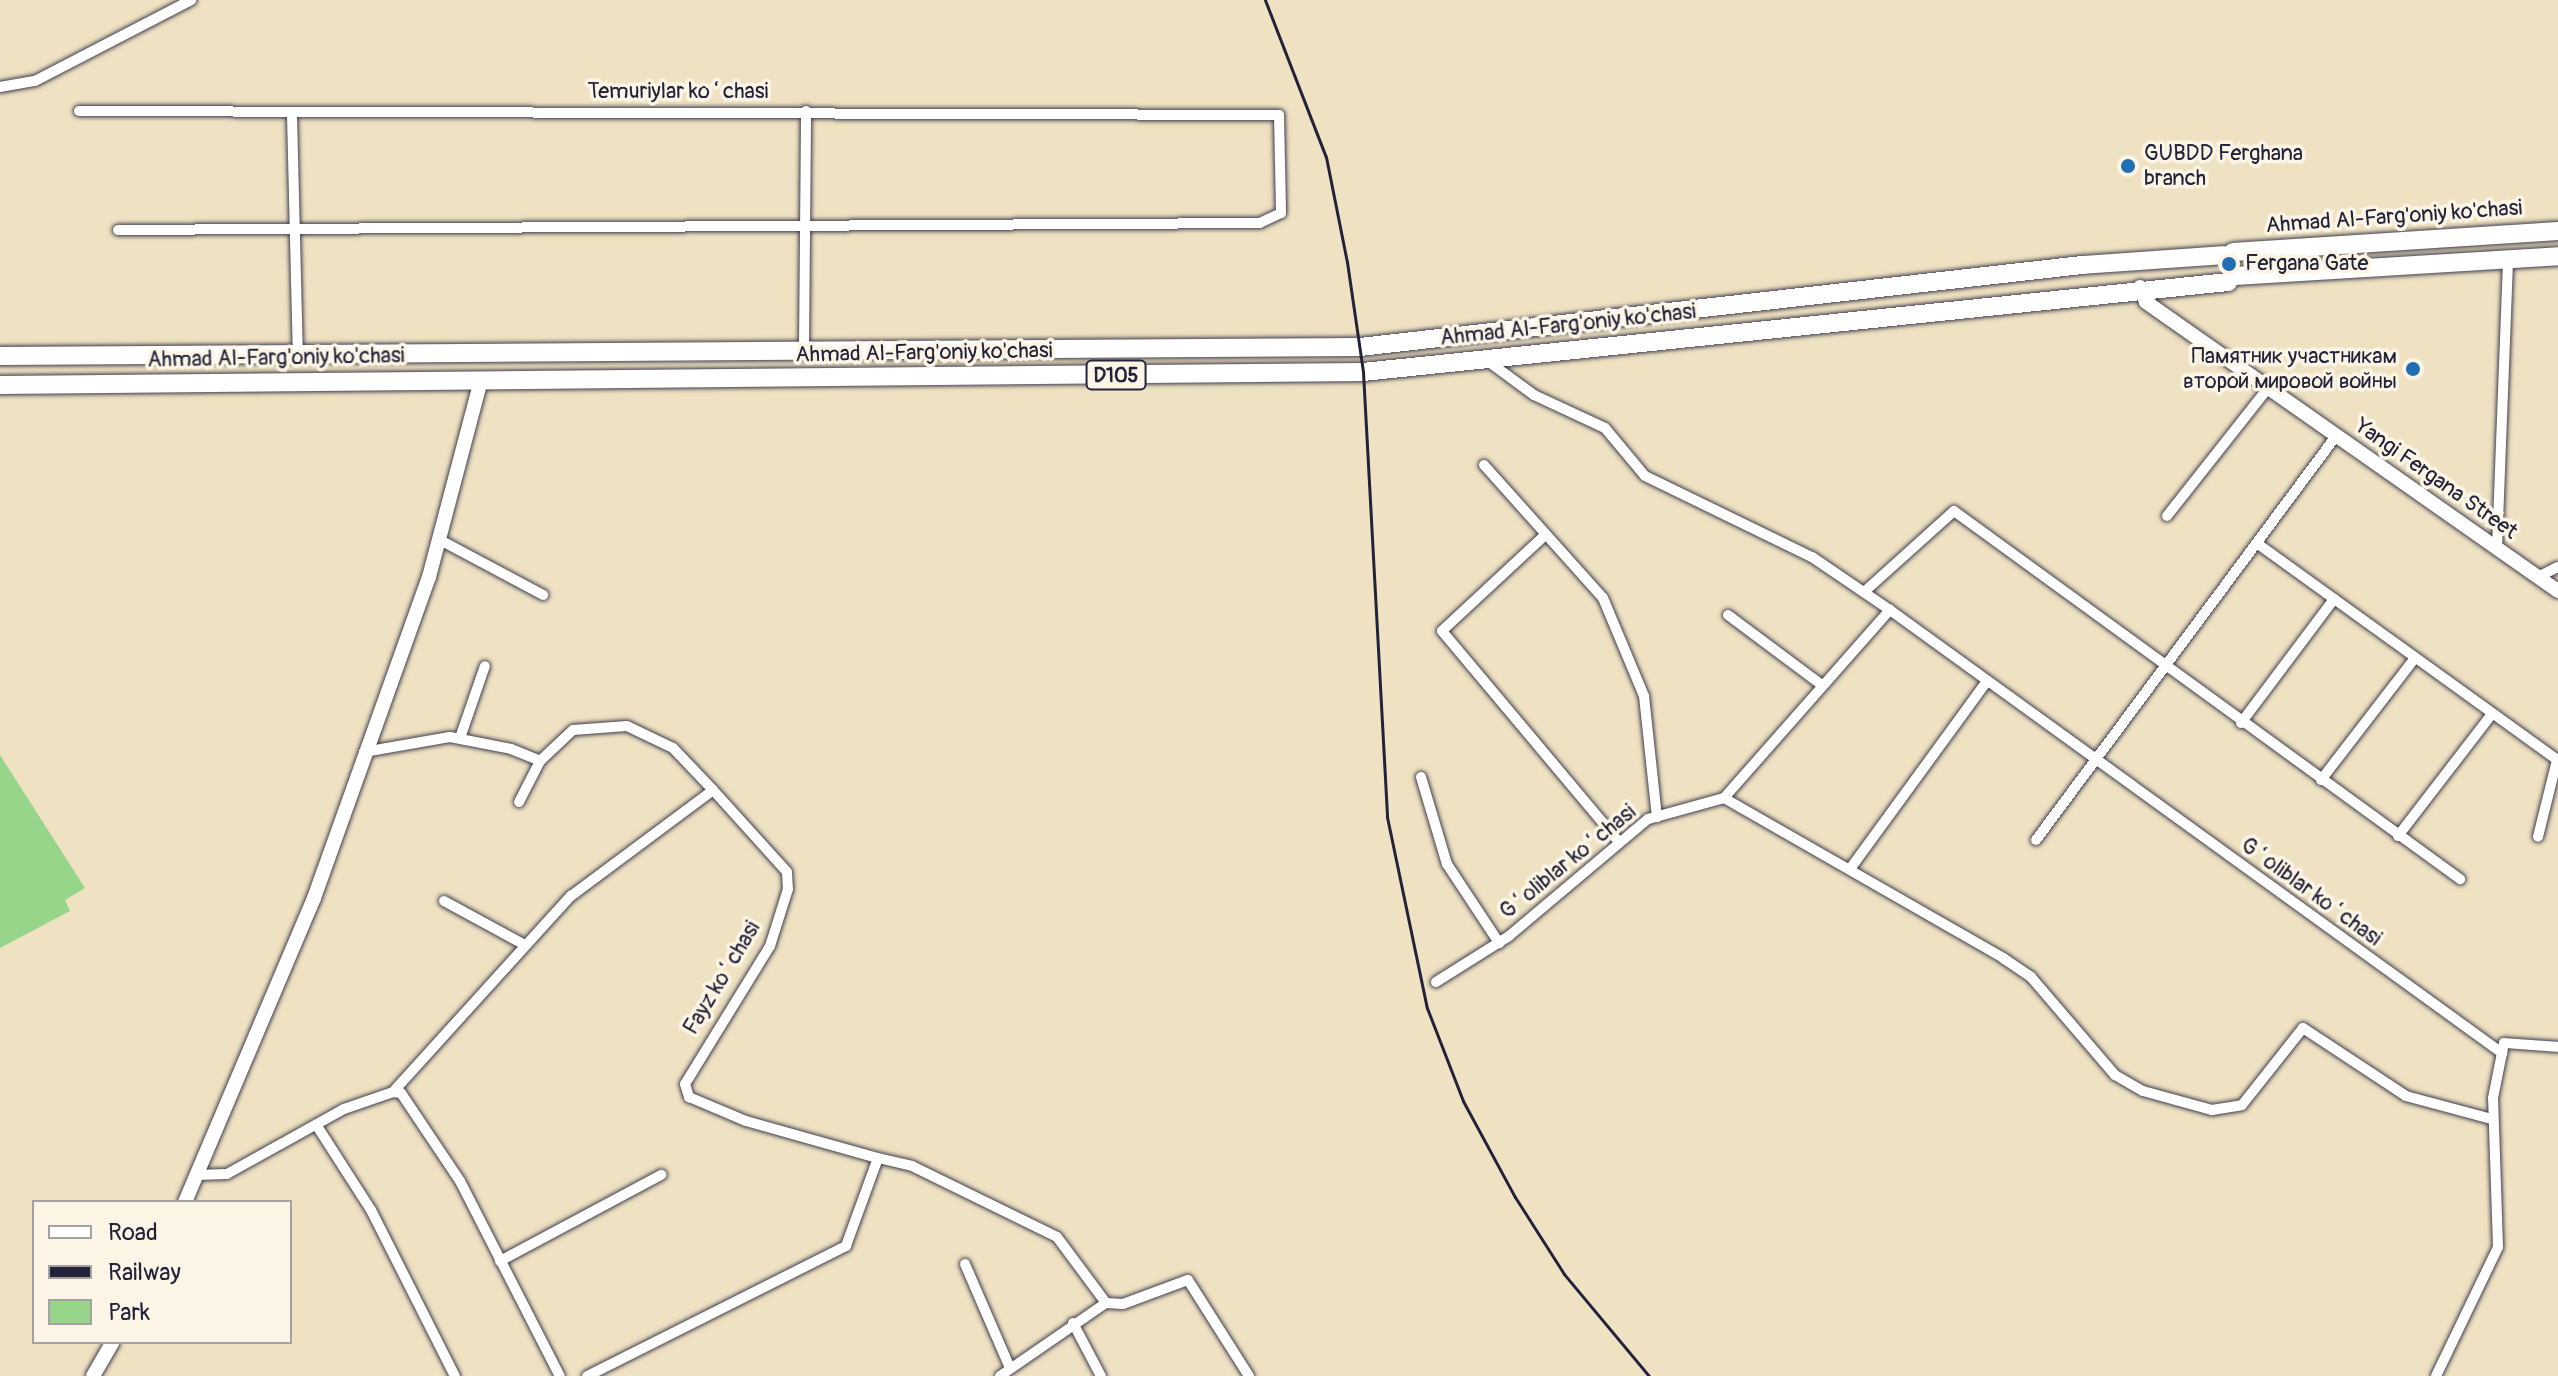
<!DOCTYPE html>
<html>
<head>
<meta charset="utf-8">
<style>
	body { margin:0 }
	#map { position:relative; width:2558px; height:1376px; overflow:hidden; background:#efe2c2; font-family:Pangolin,sans-serif }
	div>[style] { position:absolute }
	.green>* { inset:0; background:#97d58b }
	.roads { filter:drop-shadow(0 0 2px #413f4f) drop-shadow(0 0 2px #413f4f) }
	.street>* { height:10px; margin:-5px; padding:0 5px; transform-origin:5px; border-radius:5px; background:#fff }
	.secondary>* { height:14px; margin:-7px; padding:0 7px; transform-origin:7px; border-radius:7px; background:#fff }
	.highway>* { height:18px; margin:-9px; padding:0 9px; transform-origin:9px; border-radius:9px; background:#fff }
	.rail>* { height:3px; margin:-1.5px; padding:0 1.5px; transform-origin:1.5px; border-radius:1.5px; background:#22223b }
	.dots>* { width:22px; height:22px; translate:-50% -50%; box-sizing:border-box; border:4px solid #fcf5e5; border-radius:50% }
	span { translate:-50% -50%; white-space:nowrap; text-align:center; line-height:1.15; -webkit-text-stroke:7px #fcf5e5; paint-order:stroke }
	.shield-label span { padding:2px 6px; background:#fcf5e5; border:2px solid; border-radius:6px; -webkit-text-stroke-width:0 }
	.shield-label { font-size:20px; color:#22223b; font-weight:700 }
	.street-label { font-size:22px; color:#22223b }
	.poi-label { font-size:22px; color:#22223b }
	.left { translate:0 -50%; text-align:left }
	.right { translate:-100% -50%; text-align:right }
	.legend { position:absolute; left:32px; top:1200px; width:260px; height:144px; box-sizing:border-box; background:#fcf5e5; border:2px solid #a5a1a1; margin:0; padding:10px 14px; list-style:none; font-size:24px; color:#22223b }
	.legend li { display:flex; align-items:center; gap:16px; height:40px }
	.legend b { width:40px; border:2px solid #a5a1a1 }
</style>
</head>
<body>
<div id="map">
	<div class="green">
		<div style="clip-path:polygon(2286px 254px,2315px 259px,2150px 269px)"></div>
		<div style="clip-path:polygon(0 755px,85px 888px,65px 900px,70px 911px,0 948px)"></div>
	</div>
	<div class="roads">
		<div class="street">
			<div style="left:0;top:87px;width:36px;rotate:-10deg"></div>
			<div style="left:35px;top:81px;width:176px;rotate:-27.4deg"></div>
			<div style="left:79px;top:111px;width:1200px;rotate:0.19deg"></div>
			<div style="left:1279px;top:115px;width:98px;rotate:88.8deg"></div>
			<div style="left:1281px;top:213px;width:23px;rotate:155deg"></div>
			<div style="left:1260px;top:223px;width:1142px;rotate:179.65deg"></div>
			<div style="left:292px;top:115px;width:239px;rotate:88.6deg"></div>
			<div style="left:804px;top:349px;width:238px;rotate:-89.5deg"></div>
			<div style="left:1485px;top:359px;width:61px;rotate:36.3deg"></div>
			<div style="left:1534px;top:395px;width:78px;rotate:24.9deg"></div>
			<div style="left:1605px;top:428px;width:62px;rotate:50.2deg"></div>
			<div style="left:1645px;top:476px;width:186px;rotate:25.9deg"></div>
			<div style="left:1812px;top:557px;width:94px;rotate:34.2deg"></div>
			<div style="left:1890px;top:610px;width:756px;rotate:35.9deg"></div>
			<div style="left:1484px;top:465px;width:178px;rotate:48.2deg"></div>
			<div style="left:1603px;top:598px;width:106px;rotate:67.3deg"></div>
			<div style="left:1644px;top:696px;width:122px;rotate:83.9deg"></div>
			<div style="left:2167px;top:516px;width:163px;rotate:-51.7deg"></div>
			<div style="left:1543px;top:537px;width:138px;rotate:137.1deg"></div>
			<div style="left:1442px;top:631px;width:275px;rotate:50deg"></div>
			<div style="left:440px;top:540px;width:117px;rotate:28.1deg"></div>
			<div style="left:2258px;top:544px;width:369px;rotate:35.8deg"></div>
			<div style="left:2557px;top:760px;width:79px;rotate:103.9deg"></div>
			<div style="left:2497px;top:548px;width:289px;rotate:-87.8deg"></div>
			<div style="left:2538px;top:577px;width:22px;rotate:-27deg"></div>
			<div style="left:1864px;top:592px;width:121px;rotate:-42deg"></div>
			<div style="left:1954px;top:511px;width:626px;rotate:36.03deg"></div>
			<div style="left:1728px;top:615px;width:117px;rotate:36.7deg"></div>
			<div style="left:2241px;top:723px;width:155px;rotate:-53.1deg"></div>
			<div style="left:460px;top:738px;width:76px;rotate:-70.9deg"></div>
			<div style="left:364px;top:752px;width:87px;rotate:-9.9deg"></div>
			<div style="left:450px;top:737px;width:62px;rotate:11.1deg"></div>
			<div style="left:511px;top:749px;width:31px;rotate:22deg"></div>
			<div style="left:540px;top:761px;width:46px;rotate:117.1deg"></div>
			<div style="left:540px;top:761px;width:45px;rotate:-43.2deg"></div>
			<div style="left:573px;top:730px;width:54px;rotate:-4.2deg"></div>
			<div style="left:627px;top:726px;width:51px;rotate:25.6deg"></div>
			<div style="left:673px;top:748px;width:58px;rotate:46.4deg"></div>
			<div style="left:1421px;top:777px;width:91px;rotate:73.4deg"></div>
			<div style="left:1447px;top:864px;width:95px;rotate:56.6deg"></div>
			<div style="left:2321px;top:780px;width:154px;rotate:-52.4deg"></div>
			<div style="left:1724px;top:798px;width:322px;rotate:29.8deg"></div>
			<div style="left:2003px;top:958px;width:34px;rotate:34deg"></div>
			<div style="left:2031px;top:977px;width:129px;rotate:49.4deg"></div>
			<div style="left:2115px;top:1075px;width:32px;rotate:30deg"></div>
			<div style="left:2143px;top:1091px;width:72px;rotate:15.4deg"></div>
			<div style="left:2212px;top:1110px;width:30px;rotate:-9deg"></div>
			<div style="left:2242px;top:1105px;width:98px;rotate:-51.6deg"></div>
			<div style="left:2303px;top:1028px;width:123px;rotate:33.4deg"></div>
			<div style="left:2406px;top:1096px;width:89px;rotate:15deg"></div>
			<div style="left:2398px;top:836px;width:154px;rotate:-52.4deg"></div>
			<div style="left:2036px;top:840px;width:503px;rotate:-53.4deg"></div>
			<div style="left:1850px;top:869px;width:233px;rotate:-53.9deg"></div>
			<div style="left:444px;top:901px;width:92px;rotate:28.5deg"></div>
			<div style="left:1436px;top:982px;width:86px;rotate:-32.2deg"></div>
			<div style="left:1509px;top:936px;width:182px;rotate:-40.1deg"></div>
			<div style="left:1648px;top:819px;width:79px;rotate:-15.4deg"></div>
			<div style="left:1724px;top:798px;width:251px;rotate:-48.6deg"></div>
			<div style="left:393px;top:1092px;width:8px;rotate:7deg"></div>
			<div style="left:401px;top:1093px;width:106px;rotate:56.2deg"></div>
			<div style="left:460px;top:1181px;width:219px;rotate:62.9deg"></div>
			<div style="left:317px;top:1126px;width:100px;rotate:57.3deg"></div>
			<div style="left:371px;top:1210px;width:186px;rotate:63.2deg"></div>
			<div style="left:878px;top:1158px;width:35px;rotate:13deg"></div>
			<div style="left:912px;top:1166px;width:161px;rotate:26.1deg"></div>
			<div style="left:1057px;top:1237px;width:82px;rotate:53.4deg"></div>
			<div style="left:196px;top:1175px;width:31px;rotate:-2deg"></div>
			<div style="left:227px;top:1174px;width:134px;rotate:-29.1deg"></div>
			<div style="left:344px;top:1109px;width:52px;rotate:-19.1deg"></div>
			<div style="left:393px;top:1092px;width:265px;rotate:-47.8deg"></div>
			<div style="left:571px;top:896px;width:177px;rotate:-36.7deg"></div>
			<div style="left:713px;top:790px;width:110px;rotate:47.9deg"></div>
			<div style="left:787px;top:872px;width:17px;rotate:87deg"></div>
			<div style="left:788px;top:889px;width:60px;rotate:107.5deg"></div>
			<div style="left:770px;top:946px;width:162px;rotate:121.6deg"></div>
			<div style="left:685px;top:1084px;width:14px;rotate:73deg"></div>
			<div style="left:689px;top:1097px;width:62px;rotate:22.8deg"></div>
			<div style="left:746px;top:1121px;width:137px;rotate:15.7deg"></div>
			<div style="left:878px;top:1158px;width:94px;rotate:110deg"></div>
			<div style="left:846px;top:1246px;width:290px;rotate:153.3deg"></div>
			<div style="left:500px;top:1261px;width:183px;rotate:-28.1deg"></div>
			<div style="left:965px;top:1264px;width:113px;rotate:66.6deg"></div>
			<div style="left:1106px;top:1303px;width:17px;rotate:3deg"></div>
			<div style="left:1123px;top:1304px;width:69px;rotate:-20.3deg"></div>
			<div style="left:1188px;top:1280px;width:114px;rotate:57.6deg"></div>
			<div style="left:1073px;top:1323px;width:60px;rotate:62.2deg"></div>
			<div style="left:1000px;top:1376px;width:129px;rotate:-34.6deg"></div>
			<div style="left:2436px;top:1376px;width:143px;rotate:-64.3deg"></div>
			<div style="left:2498px;top:1247px;width:149px;rotate:-91.9deg"></div>
			<div style="left:2493px;top:1098px;width:56px;rotate:-78.7deg"></div>
			<div style="left:2504px;top:1043px;width:54px;rotate:4.2deg"></div>
		</div>
		<div class="secondary">
			<div style="left:2140px;top:287px;width:16px;rotate:68deg"></div>
			<div style="left:2146px;top:302px;width:503px;rotate:35.05deg"></div>
			<div style="left:185px;top:1202px;width:330px;rotate:-67deg"></div>
			<div style="left:314px;top:898px;width:341px;rotate:-70.3deg"></div>
			<div style="left:429px;top:577px;width:204px;rotate:-75.2deg"></div>
			<div style="left:93px;top:1376px;width:39px;rotate:-60deg"></div>
		</div>
		<div class="highway">
			<div style="left:2233px;top:252px;width:326px;rotate:-3.7deg"></div>
			<div style="left:2235px;top:276px;width:324px;rotate:-3.5deg"></div>
			<div style="left:0;top:356px;width:1360px;rotate:-0.38deg"></div>
			<div style="left:1360px;top:347px;width:727px;rotate:-6.48deg"></div>
			<div style="left:2082px;top:265px;width:142px;rotate:-4deg"></div>
			<div style="left:0;top:385px;width:1363px;rotate:-0.55deg"></div>
			<div style="left:1363px;top:372px;width:870px;rotate:-5.94deg"></div>
		</div>
	</div>
	<div class="rail">
		<div style="left:1265px;top:0;width:168px;rotate:68.8deg"></div>
		<div style="left:1326px;top:157px;width:107px;rotate:78.7deg"></div>
		<div style="left:1347px;top:262px;width:111px;rotate:81.7deg"></div>
		<div style="left:1363px;top:372px;width:446px;rotate:86.9deg"></div>
		<div style="left:1387px;top:817px;width:195px;rotate:78.2deg"></div>
		<div style="left:1427px;top:1008px;width:100px;rotate:68.8deg"></div>
		<div style="left:1463px;top:1101px;width:109px;rotate:61.6deg"></div>
		<div style="left:1515px;top:1197px;width:91px;rotate:57.5deg"></div>
		<div style="left:1564px;top:1274px;width:133px;rotate:50.2deg"></div>
	</div>
	<div class="dots">
		<div style="left:2128px;top:166px;background:#1f6fb2"></div>
		<div style="left:2229px;top:264px;background:#1f6fb2"></div>
		<div style="left:2413px;top:369px;background:#1f6fb2"></div>
	</div>
	<div class="shield-label">
		<span style="left:1116px;top:375px">D105</span>
	</div>
	<div class="street-label">
		<span style="left:678px;top:92px">Temuriylar koʻchasi</span>
		<span style="left:2394px;top:217px;rotate:-4deg">Ahmad Al-Farg'oniy ko'chasi</span>
		<span style="left:1568px;top:325px;rotate:-6deg">Ahmad Al-Farg'oniy ko'chasi</span>
		<span style="left:924px;top:353px;rotate:-1deg">Ahmad Al-Farg'oniy ko'chasi</span>
		<span style="left:276px;top:358px;rotate:-1deg">Ahmad Al-Farg'oniy ko'chasi</span>
		<span style="left:2436px;top:479px;rotate:35deg">Yangi Fergana Street</span>
		<span style="left:1568px;top:862px;rotate:-39deg">Gʻoliblar koʻchasi</span>
		<span style="left:2311px;top:892px;rotate:36deg">Gʻoliblar koʻchasi</span>
		<span style="left:722px;top:978px;rotate:-59deg">Fayz koʻchasi</span>
	</div>
	<div class="poi-label">
		<span class="left" style="left:2144px;top:166px">GUBDD Ferghana<br>branch</span>
		<span class="left" style="left:2245px;top:264px">Fergana Gate</span>
		<span class="right" style="left:2397px;top:369px">Памятник участникам<br>второй мировой войны</span>
	</div>
	<ul class="legend">
	<li><b style="height:10px;background:#fff"></b>Road</li>
	<li><b style="height:10px;background:#22223b"></b>Railway</li>
	<li><b style="height:22px;background:#97d58b"></b>Park</li>
	</ul>
</div>
</body>
</html>
